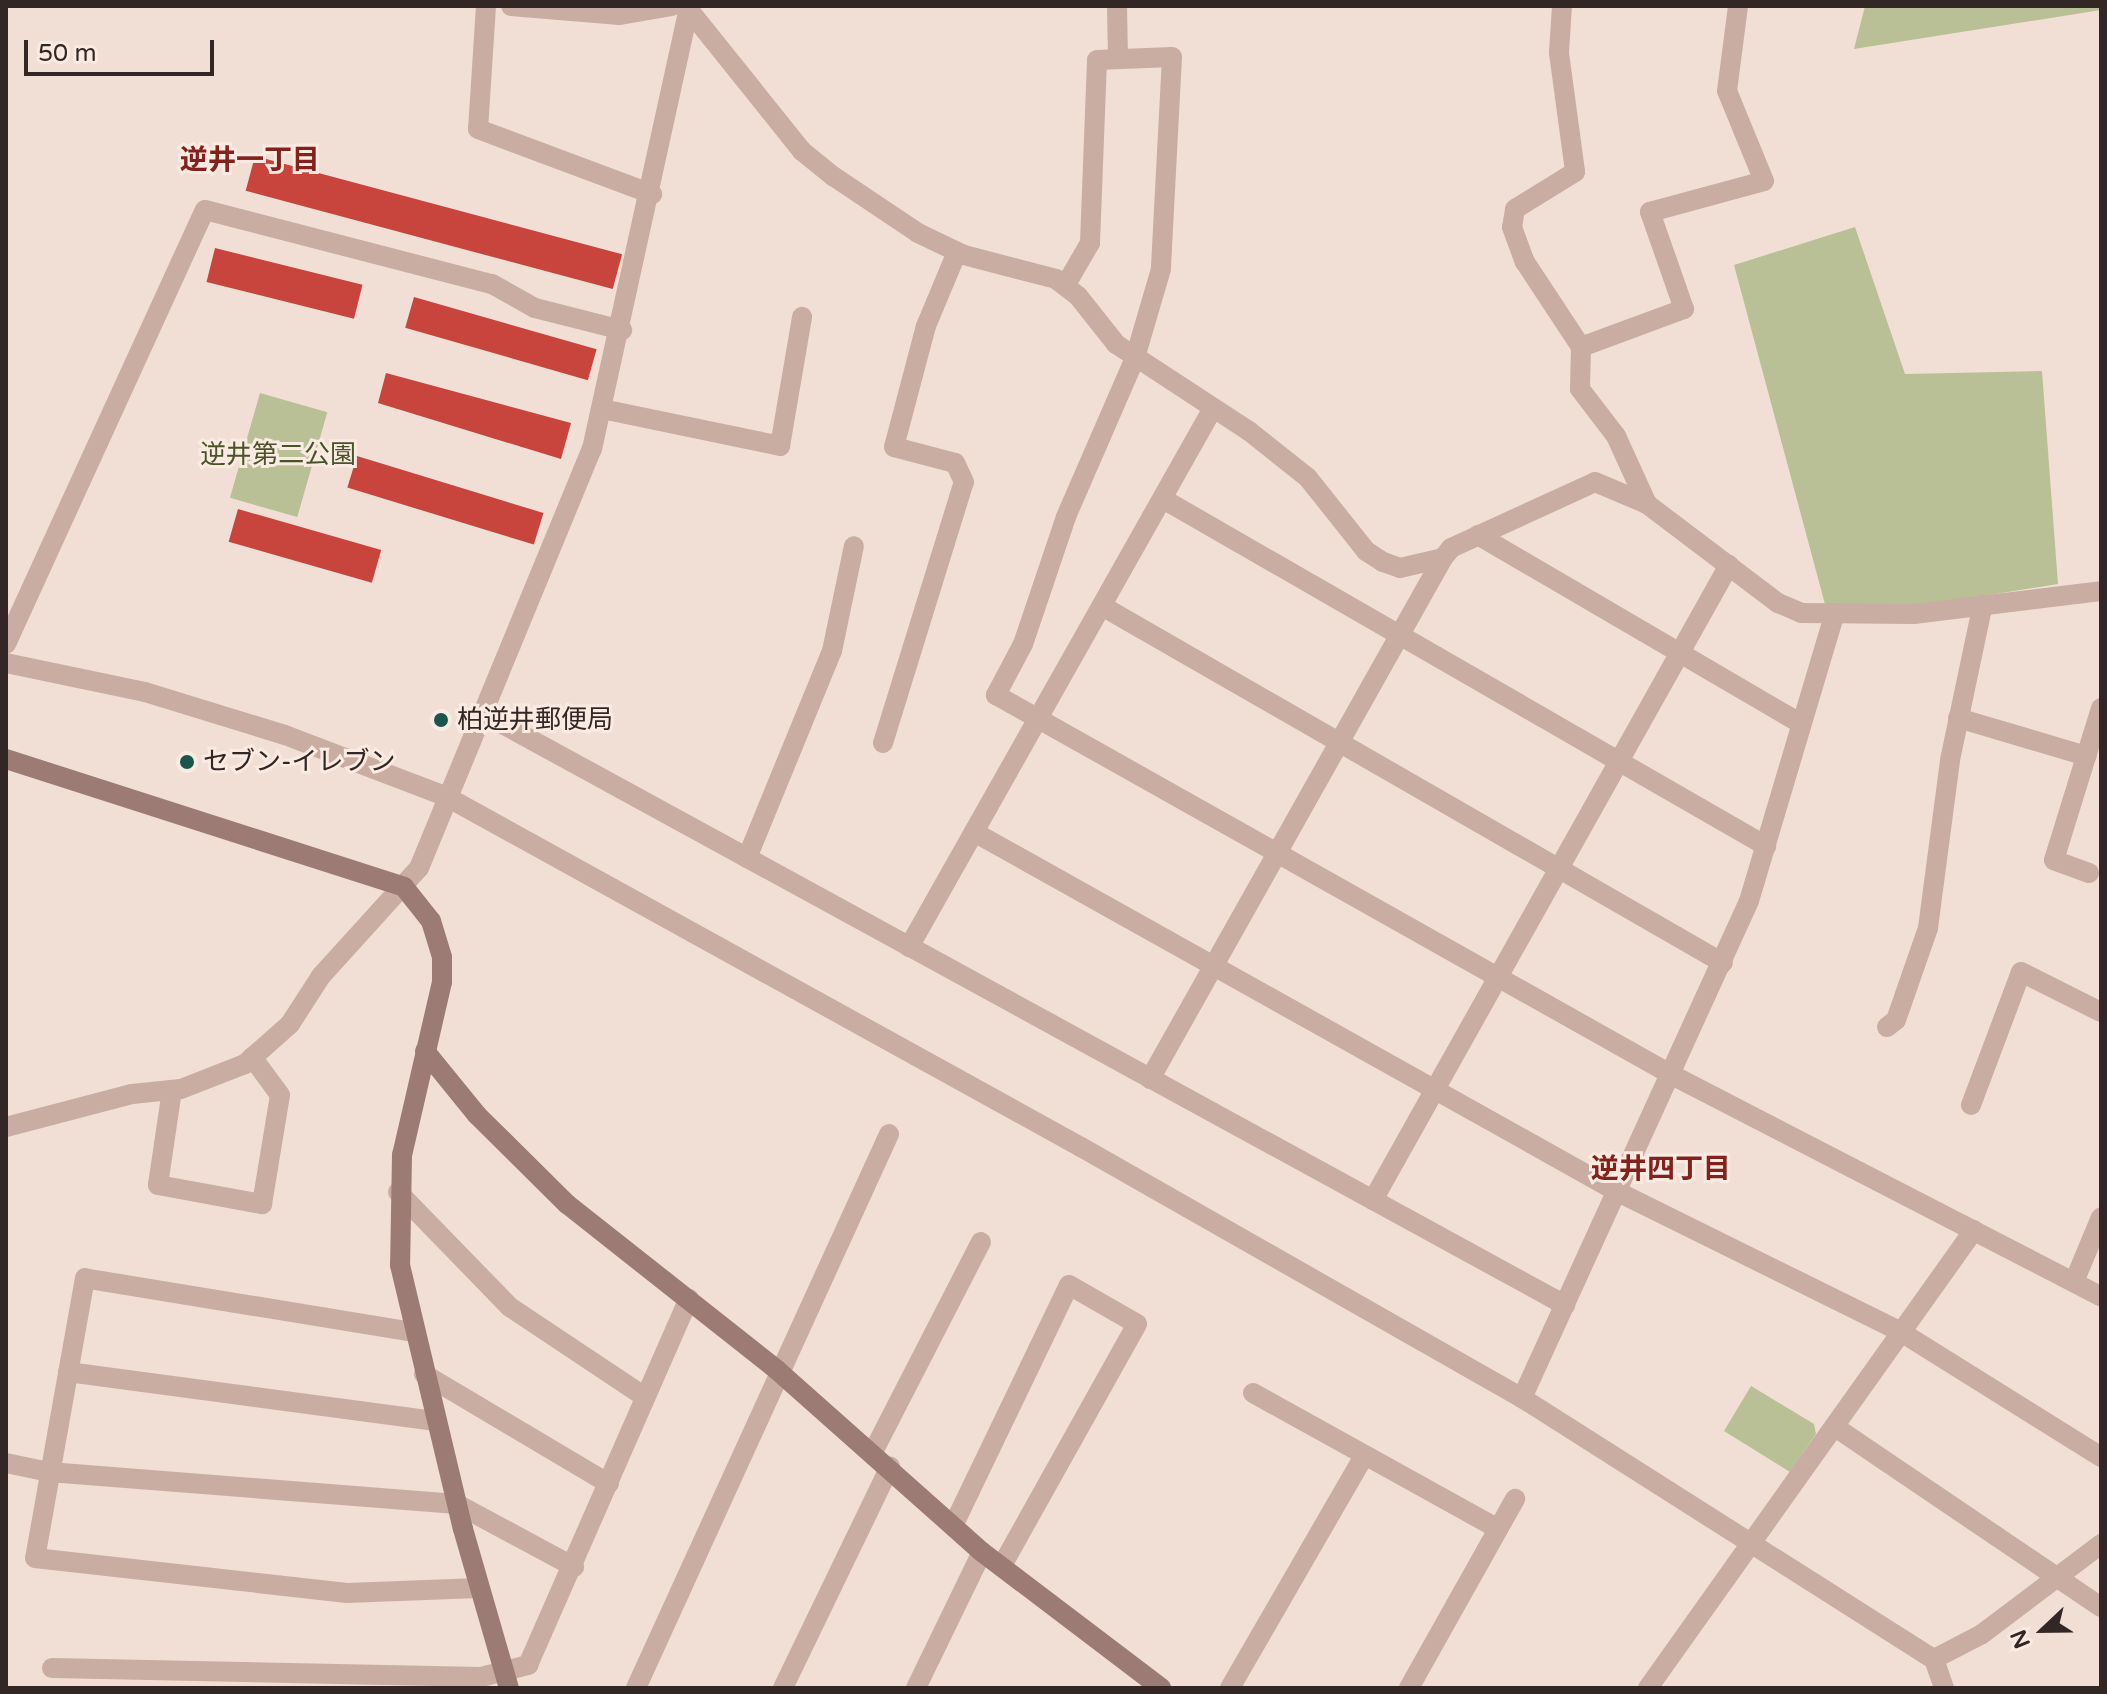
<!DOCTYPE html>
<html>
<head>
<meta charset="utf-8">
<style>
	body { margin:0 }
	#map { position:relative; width:2107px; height:1694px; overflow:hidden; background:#f1dfd6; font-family:"Varela Round","Noto Sans JP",sans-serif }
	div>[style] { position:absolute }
	.green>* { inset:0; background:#b9c096; transform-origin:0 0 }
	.building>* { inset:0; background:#c8453d; transform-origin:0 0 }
	.street>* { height:20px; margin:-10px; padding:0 10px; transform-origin:10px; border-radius:10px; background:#c9ada2 }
	.secondary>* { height:20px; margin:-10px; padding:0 10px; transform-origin:10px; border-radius:10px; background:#9c7b74 }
	.dots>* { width:22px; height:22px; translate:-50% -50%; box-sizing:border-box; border:4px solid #f9eae2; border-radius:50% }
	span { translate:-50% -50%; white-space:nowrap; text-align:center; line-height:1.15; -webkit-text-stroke:6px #f9eae2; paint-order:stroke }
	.park-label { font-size:26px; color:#4a5228 }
	.poi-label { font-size:26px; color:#332725 }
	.left { translate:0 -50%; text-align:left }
	.neighbourhood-label { font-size:28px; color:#83221d; font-weight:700 }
	.frame { position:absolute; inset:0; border:8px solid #332725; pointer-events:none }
	.north { position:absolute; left:2003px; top:1590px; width:80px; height:80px; -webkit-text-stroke:6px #f9eae2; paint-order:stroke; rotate:248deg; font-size:22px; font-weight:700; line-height:32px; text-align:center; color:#332725 }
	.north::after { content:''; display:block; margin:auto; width:28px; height:36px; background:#332725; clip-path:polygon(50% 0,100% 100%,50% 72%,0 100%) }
	.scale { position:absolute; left:24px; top:40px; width:190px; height:36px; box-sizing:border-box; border:4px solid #332725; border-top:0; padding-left:10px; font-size:24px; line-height:28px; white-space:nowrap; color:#332725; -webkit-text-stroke:6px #f9eae2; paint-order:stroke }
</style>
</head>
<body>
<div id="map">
	<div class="green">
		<div style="clip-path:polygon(1865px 6px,2101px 6px,2101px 10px,1854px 49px)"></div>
		<div style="clip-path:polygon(1855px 227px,1905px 374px,2042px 371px,2058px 584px,1909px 608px,1826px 608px,1734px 265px)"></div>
		<div style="left:260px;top:393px;width:70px;height:109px;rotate:16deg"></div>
		<div style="clip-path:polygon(1751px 1386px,1814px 1424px,1816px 1434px,1790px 1472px,1724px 1431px)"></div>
	</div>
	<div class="building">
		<div style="left:255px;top:156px;width:380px;height:36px;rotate:15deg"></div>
		<div style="left:215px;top:248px;width:152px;height:35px;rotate:14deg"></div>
		<div style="left:414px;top:297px;width:190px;height:32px;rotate:16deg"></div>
		<div style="clip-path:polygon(386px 373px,571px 423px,561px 459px,378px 403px)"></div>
		<div style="left:357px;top:456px;width:195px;height:33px;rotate:17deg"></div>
		<div style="left:238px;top:509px;width:149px;height:34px;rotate:16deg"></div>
	</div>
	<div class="street">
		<div style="left:486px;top:6px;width:123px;rotate:93.7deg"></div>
		<div style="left:478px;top:129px;width:186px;rotate:20.5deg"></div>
		<div style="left:511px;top:6px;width:109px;rotate:4.7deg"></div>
		<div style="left:620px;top:15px;width:53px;rotate:-9.8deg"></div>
		<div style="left:1117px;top:6px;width:52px;rotate:88.9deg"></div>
		<div style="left:1562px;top:6px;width:47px;rotate:93.7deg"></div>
		<div style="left:1559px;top:53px;width:120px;rotate:82.3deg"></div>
		<div style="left:1575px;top:172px;width:70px;rotate:148.3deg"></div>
		<div style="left:1515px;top:209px;width:18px;rotate:99deg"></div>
		<div style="left:1512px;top:227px;width:37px;rotate:70deg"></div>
		<div style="left:1525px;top:262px;width:102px;rotate:56.6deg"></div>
		<div style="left:1581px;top:347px;width:42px;rotate:91.4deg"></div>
		<div style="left:1580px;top:389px;width:59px;rotate:52.5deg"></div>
		<div style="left:1616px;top:436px;width:75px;rotate:65.5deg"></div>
		<div style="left:689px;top:10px;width:181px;rotate:51.3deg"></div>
		<div style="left:802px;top:151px;width:40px;rotate:39deg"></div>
		<div style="left:833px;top:176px;width:102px;rotate:33.8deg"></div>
		<div style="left:918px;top:233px;width:51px;rotate:25.6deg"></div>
		<div style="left:964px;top:255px;width:95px;rotate:14.6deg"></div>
		<div style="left:1056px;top:279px;width:28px;rotate:38deg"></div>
		<div style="left:1078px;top:296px;width:61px;rotate:51.6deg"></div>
		<div style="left:1116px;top:344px;width:159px;rotate:33.2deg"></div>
		<div style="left:1249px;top:431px;width:75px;rotate:38.5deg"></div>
		<div style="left:1308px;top:478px;width:93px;rotate:51.5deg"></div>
		<div style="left:1366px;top:551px;width:20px;rotate:33deg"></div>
		<div style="left:1383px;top:562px;width:18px;rotate:19deg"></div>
		<div style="left:1400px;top:568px;width:44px;rotate:-13.1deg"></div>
		<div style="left:1443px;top:558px;width:13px;rotate:-51deg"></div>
		<div style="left:1451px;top:548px;width:158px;rotate:-24.6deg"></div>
		<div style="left:1595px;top:482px;width:56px;rotate:22.9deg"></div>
		<div style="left:1647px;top:504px;width:164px;rotate:37.1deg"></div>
		<div style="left:1778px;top:603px;width:25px;rotate:23deg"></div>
		<div style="left:1801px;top:613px;width:113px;rotate:0.5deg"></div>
		<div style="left:1914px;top:614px;width:188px;rotate:-7deg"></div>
		<div style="left:1065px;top:286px;width:50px;rotate:-59.8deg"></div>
		<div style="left:1090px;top:243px;width:183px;rotate:-87.8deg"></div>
		<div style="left:1097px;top:60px;width:75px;rotate:-2.3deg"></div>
		<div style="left:1172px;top:57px;width:212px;rotate:93deg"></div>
		<div style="left:1161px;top:269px;width:93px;rotate:106.3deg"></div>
		<div style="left:1135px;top:358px;width:173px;rotate:113.5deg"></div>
		<div style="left:1066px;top:517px;width:134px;rotate:108.7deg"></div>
		<div style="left:1023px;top:644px;width:58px;rotate:117.9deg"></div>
		<div style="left:996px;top:695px;width:775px;rotate:29.34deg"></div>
		<div style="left:1672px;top:1075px;width:483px;rotate:27.3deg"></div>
		<div style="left:1581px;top:347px;width:110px;rotate:-20.3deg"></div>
		<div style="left:1684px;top:309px;width:103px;rotate:-109.3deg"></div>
		<div style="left:1650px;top:212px;width:118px;rotate:-15.2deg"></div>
		<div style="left:1764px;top:181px;width:97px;rotate:-112.3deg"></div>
		<div style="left:1727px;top:91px;width:86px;rotate:-82.6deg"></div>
		<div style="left:602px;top:409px;width:182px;rotate:11.7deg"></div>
		<div style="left:780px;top:446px;width:131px;rotate:-80.3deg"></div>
		<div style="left:1163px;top:499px;width:696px;rotate:29.92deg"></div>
		<div style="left:1478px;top:535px;width:373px;rotate:30.3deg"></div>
		<div style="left:1102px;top:606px;width:716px;rotate:29.89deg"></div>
		<div style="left:6px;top:644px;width:477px;rotate:-65.4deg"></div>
		<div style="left:205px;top:210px;width:296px;rotate:14.5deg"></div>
		<div style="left:492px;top:284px;width:49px;rotate:29.2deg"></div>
		<div style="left:535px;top:308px;width:90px;rotate:14.2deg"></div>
		<div style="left:6px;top:663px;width:142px;rotate:11.8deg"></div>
		<div style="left:145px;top:692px;width:146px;rotate:17.1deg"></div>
		<div style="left:285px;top:735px;width:173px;rotate:20.9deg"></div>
		<div style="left:447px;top:797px;width:724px;rotate:28.9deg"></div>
		<div style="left:1081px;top:1147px;width:507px;rotate:29.65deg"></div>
		<div style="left:1522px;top:1398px;width:488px;rotate:32.4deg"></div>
		<div style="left:1934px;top:1659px;width:31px;rotate:71deg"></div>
		<div style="left:486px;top:715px;width:1230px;rotate:28.67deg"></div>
		<div style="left:1958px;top:718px;width:134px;rotate:16.5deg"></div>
		<div style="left:883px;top:743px;width:273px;rotate:-72.8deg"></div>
		<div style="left:964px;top:482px;width:21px;rotate:-115deg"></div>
		<div style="left:955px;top:463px;width:63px;rotate:-165.3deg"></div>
		<div style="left:894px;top:447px;width:125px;rotate:-75.2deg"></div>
		<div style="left:926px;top:326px;width:80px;rotate:-67.3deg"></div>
		<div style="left:974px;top:832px;width:738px;rotate:29.21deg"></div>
		<div style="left:1618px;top:1192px;width:316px;rotate:26.3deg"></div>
		<div style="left:1901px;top:1332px;width:236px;rotate:32deg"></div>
		<div style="left:747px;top:858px;width:224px;rotate:-67.7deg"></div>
		<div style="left:832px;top:651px;width:107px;rotate:-78.2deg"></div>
		<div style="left:2089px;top:873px;width:37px;rotate:-160deg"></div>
		<div style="left:2054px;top:860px;width:159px;rotate:-72.8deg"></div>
		<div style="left:909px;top:947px;width:617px;rotate:-60.57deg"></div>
		<div style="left:1887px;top:1027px;width:11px;rotate:-38deg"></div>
		<div style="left:1896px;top:1020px;width:97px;rotate:-70.8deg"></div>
		<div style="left:1928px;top:928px;width:169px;rotate:-82.5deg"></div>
		<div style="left:1950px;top:760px;width:159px;rotate:-78.1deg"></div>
		<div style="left:1150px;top:1079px;width:598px;rotate:-60.65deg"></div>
		<div style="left:172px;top:1090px;width:96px;rotate:98.4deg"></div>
		<div style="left:158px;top:1185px;width:106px;rotate:10.4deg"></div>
		<div style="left:262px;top:1204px;width:110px;rotate:-80.6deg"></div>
		<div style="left:280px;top:1095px;width:47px;rotate:-126.4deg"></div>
		<div style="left:1971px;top:1105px;width:142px;rotate:-69.4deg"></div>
		<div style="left:2021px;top:972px;width:89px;rotate:26.6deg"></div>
		<div style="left:6px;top:1127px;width:130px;rotate:-14.7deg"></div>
		<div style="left:132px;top:1094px;width:49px;rotate:-5.8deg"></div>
		<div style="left:181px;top:1089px;width:69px;rotate:-21.3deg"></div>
		<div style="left:245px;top:1064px;width:60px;rotate:-41.6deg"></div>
		<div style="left:290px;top:1024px;width:57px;rotate:-57.1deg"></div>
		<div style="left:321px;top:976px;width:146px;rotate:-47.8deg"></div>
		<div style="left:419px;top:868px;width:453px;rotate:-67.6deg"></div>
		<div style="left:592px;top:449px;width:453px;rotate:-77.6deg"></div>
		<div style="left:398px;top:1192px;width:161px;rotate:45.8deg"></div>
		<div style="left:510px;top:1307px;width:162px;rotate:33.7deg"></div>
		<div style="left:1373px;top:1200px;width:728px;rotate:-60.72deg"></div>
		<div style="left:2074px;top:1282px;width:70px;rotate:-67.4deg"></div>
		<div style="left:413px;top:1332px;width:332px;rotate:-170.7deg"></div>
		<div style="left:85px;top:1278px;width:284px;rotate:100.1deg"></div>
		<div style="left:35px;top:1558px;width:314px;rotate:6.4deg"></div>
		<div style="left:347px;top:1593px;width:132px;rotate:-2.2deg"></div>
		<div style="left:68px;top:1372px;width:371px;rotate:7.6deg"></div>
		<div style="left:424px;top:1374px;width:215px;rotate:30.7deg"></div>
		<div style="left:1253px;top:1393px;width:280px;rotate:29deg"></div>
		<div style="left:1522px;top:1398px;width:546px;rotate:-65.45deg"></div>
		<div style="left:1749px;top:901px;width:298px;rotate:-73.4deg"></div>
		<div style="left:1835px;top:1427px;width:321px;rotate:34.1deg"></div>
		<div style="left:873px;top:1452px;width:236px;rotate:-62.8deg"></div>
		<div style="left:6px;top:1463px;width:44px;rotate:11.8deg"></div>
		<div style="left:49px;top:1472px;width:409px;rotate:4.5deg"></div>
		<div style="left:457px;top:1504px;width:133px;rotate:28.3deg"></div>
		<div style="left:953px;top:1526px;width:267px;rotate:-64.3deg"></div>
		<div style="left:1069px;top:1285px;width:78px;rotate:29.8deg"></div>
		<div style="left:1137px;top:1324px;width:278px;rotate:119.2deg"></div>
		<div style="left:1934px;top:1659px;width:54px;rotate:-27.5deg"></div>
		<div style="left:1982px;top:1634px;width:149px;rotate:-37.1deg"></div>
		<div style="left:52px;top:1668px;width:429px;rotate:1.2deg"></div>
		<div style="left:481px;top:1677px;width:49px;rotate:-14.3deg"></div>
		<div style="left:528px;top:1665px;width:400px;rotate:-66.3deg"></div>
		<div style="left:636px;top:1688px;width:609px;rotate:-65.45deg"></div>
		<div style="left:783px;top:1688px;width:246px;rotate:-64.2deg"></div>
		<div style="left:916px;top:1688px;width:151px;rotate:-64.1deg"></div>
		<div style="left:1230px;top:1688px;width:268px;rotate:-60deg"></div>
		<div style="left:1409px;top:1688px;width:217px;rotate:-60.7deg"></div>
		<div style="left:1648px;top:1688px;width:562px;rotate:-54.56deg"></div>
	</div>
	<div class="secondary">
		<div style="left:6px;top:759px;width:418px;rotate:17.8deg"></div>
		<div style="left:404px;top:887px;width:43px;rotate:51.5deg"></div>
		<div style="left:431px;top:921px;width:38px;rotate:73deg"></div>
		<div style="left:442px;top:957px;width:25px;rotate:90deg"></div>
		<div style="left:442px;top:982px;width:178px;rotate:103deg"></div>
		<div style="left:402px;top:1155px;width:110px;rotate:91deg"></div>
		<div style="left:400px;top:1265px;width:271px;rotate:76.6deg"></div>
		<div style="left:463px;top:1529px;width:166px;rotate:73.9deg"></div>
		<div style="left:425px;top:1051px;width:82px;rotate:50.9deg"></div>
		<div style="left:477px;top:1115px;width:127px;rotate:44.7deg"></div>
		<div style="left:567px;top:1204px;width:268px;rotate:38.3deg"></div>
		<div style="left:777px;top:1370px;width:274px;rotate:41.6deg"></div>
		<div style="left:982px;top:1552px;width:225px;rotate:37.2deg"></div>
	</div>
	<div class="dots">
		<div style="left:441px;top:720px;background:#1a554e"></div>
		<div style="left:187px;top:762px;background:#1a554e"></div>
	</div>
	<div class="park-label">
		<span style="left:278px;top:455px">逆井第二公園</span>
	</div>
	<div class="poi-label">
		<span class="left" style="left:457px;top:720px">柏逆井郵便局</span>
		<span class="left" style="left:203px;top:762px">セブン-イレブン</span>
	</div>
	<div class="neighbourhood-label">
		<span style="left:250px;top:160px">逆井一丁目</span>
		<span style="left:1661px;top:1169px">逆井四丁目</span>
	</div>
	<div class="frame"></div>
	<div class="north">N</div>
	<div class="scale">50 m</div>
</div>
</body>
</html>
